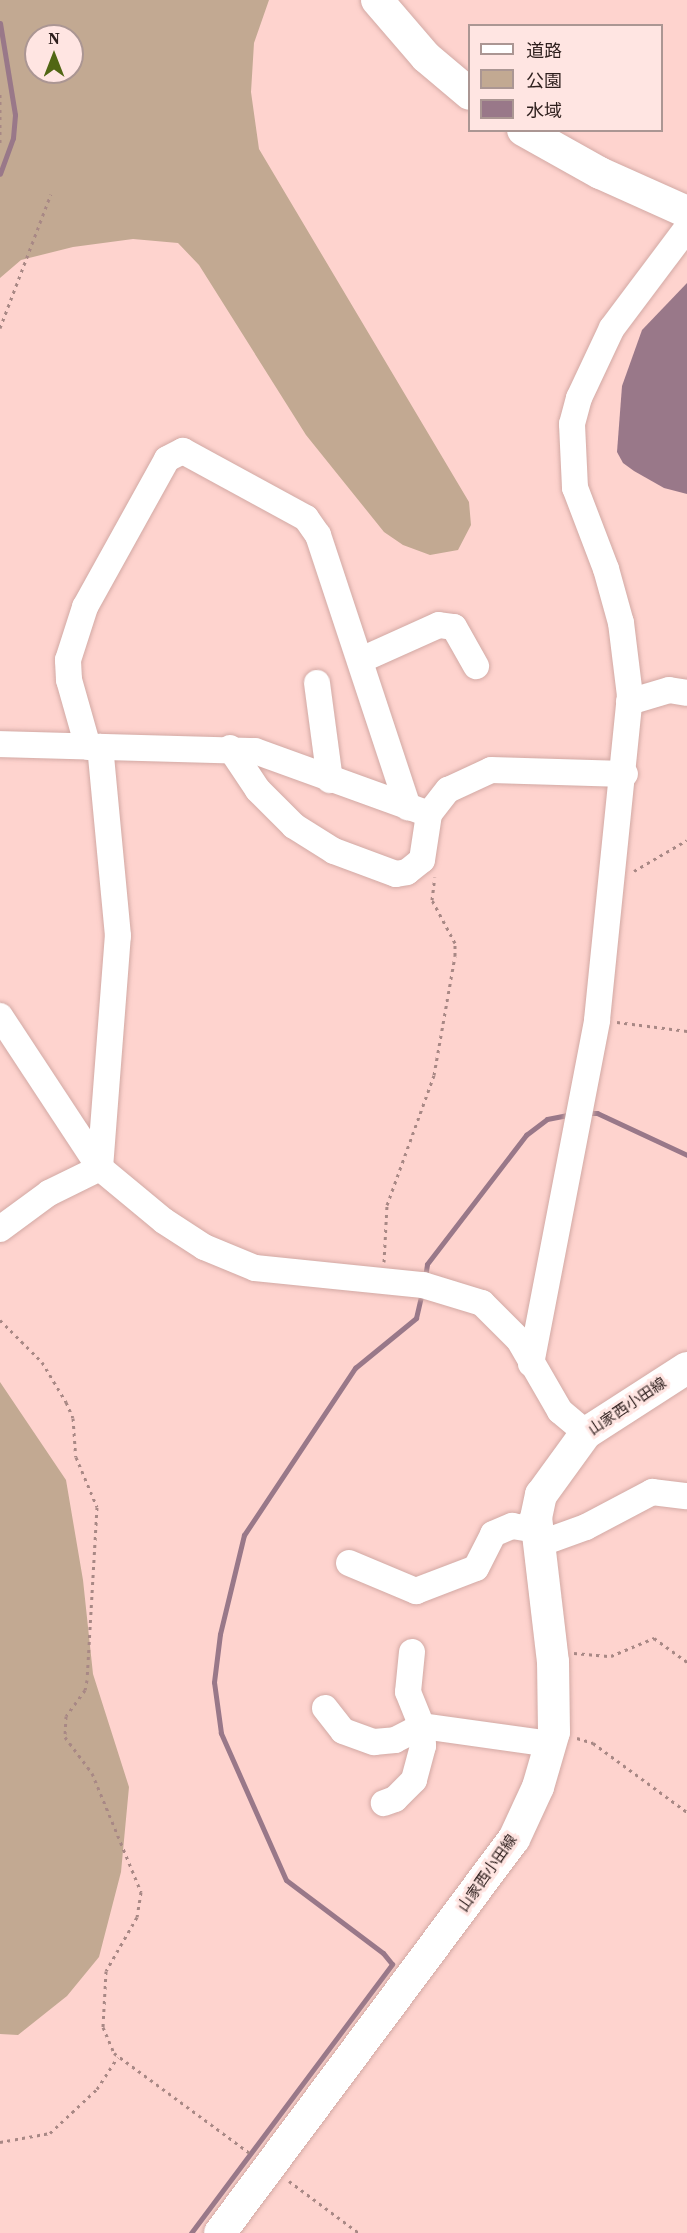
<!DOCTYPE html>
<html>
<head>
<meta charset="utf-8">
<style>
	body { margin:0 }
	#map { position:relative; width:687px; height:2233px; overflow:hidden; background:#fed3ce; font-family:"Source Serif 4","Noto Sans JP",serif }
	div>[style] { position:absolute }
	.green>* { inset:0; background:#c2a992 }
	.water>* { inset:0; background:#997889 }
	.stream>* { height:5px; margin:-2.5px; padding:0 2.5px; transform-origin:2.5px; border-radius:2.5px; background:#997889 }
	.path>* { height:3px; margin-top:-1.5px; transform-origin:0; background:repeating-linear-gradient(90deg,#a88885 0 3px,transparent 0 7.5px) }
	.roads { filter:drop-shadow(0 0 2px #d2a9a4) drop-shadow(0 0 2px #d2a9a4) }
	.minor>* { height:26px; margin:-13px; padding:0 13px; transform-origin:13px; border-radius:13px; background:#fff }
	.major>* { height:32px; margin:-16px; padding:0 16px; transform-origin:16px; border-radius:16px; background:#fff }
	span { translate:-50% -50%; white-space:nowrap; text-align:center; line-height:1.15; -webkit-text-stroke:6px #ffe5e2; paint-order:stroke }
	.street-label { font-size:15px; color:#2e1f1d }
	.legend { position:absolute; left:468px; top:24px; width:195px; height:108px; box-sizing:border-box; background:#ffe5e2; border:2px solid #ab9693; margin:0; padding:8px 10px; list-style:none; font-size:18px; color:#2e1f1d }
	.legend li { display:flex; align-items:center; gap:12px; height:30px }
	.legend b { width:30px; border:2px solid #ab9693 }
	.north { position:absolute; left:24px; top:24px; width:60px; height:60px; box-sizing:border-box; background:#ffe5e2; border:2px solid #ab9693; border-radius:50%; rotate:0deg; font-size:16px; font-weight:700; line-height:24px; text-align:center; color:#2e1f1d }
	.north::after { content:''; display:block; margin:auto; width:21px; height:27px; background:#516614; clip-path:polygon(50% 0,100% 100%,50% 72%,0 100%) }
</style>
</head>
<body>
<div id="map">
	<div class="green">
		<div style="clip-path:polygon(evenodd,0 0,269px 0,254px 43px,251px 92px,259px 149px,469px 502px,471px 525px,458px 550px,430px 555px,403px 545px,384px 532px,306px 435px,199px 265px,178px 243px,133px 239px,73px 247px,21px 260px,0 278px,0 0,36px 36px,72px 36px,72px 72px,36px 72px,36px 36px)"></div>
		<div style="clip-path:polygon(0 1382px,66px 1480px,83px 1580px,93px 1674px,129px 1787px,121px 1872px,99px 1957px,67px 1996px,18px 2035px,0 2034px)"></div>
	</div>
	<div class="water">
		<div style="clip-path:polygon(687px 283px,687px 494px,664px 488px,634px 471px,623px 463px,617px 452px,622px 386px,642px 330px)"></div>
	</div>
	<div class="stream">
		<div style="left:0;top:23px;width:93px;rotate:80.7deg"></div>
		<div style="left:15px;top:115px;width:23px;rotate:95deg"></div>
		<div style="left:13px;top:138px;width:38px;rotate:110deg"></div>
		<div style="left:587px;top:1113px;width:10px"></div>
		<div style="left:597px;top:1113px;width:99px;rotate:25deg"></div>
		<div style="left:425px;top:1277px;width:13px;rotate:-81deg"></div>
		<div style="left:427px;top:1264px;width:163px;rotate:-52.5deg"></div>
		<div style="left:526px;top:1135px;width:26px;rotate:-37deg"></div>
		<div style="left:547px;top:1119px;width:25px;rotate:-11deg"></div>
		<div style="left:191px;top:2233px;width:336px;rotate:-53.2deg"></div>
		<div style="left:392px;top:1964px;width:14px;rotate:-129deg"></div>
		<div style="left:383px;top:1953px;width:121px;rotate:-143deg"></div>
		<div style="left:286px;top:1880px;width:161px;rotate:-113.9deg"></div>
		<div style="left:221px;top:1733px;width:51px;rotate:-97.8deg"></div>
		<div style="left:214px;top:1682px;width:48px;rotate:-82.9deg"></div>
		<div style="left:220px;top:1634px;width:102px;rotate:-76.4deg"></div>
		<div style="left:244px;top:1535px;width:201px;rotate:-56.4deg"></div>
		<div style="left:355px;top:1368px;width:79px;rotate:-39.3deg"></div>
		<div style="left:416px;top:1318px;width:27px;rotate:-77deg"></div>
	</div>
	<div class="path">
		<div style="left:0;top:94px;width:50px;rotate:90deg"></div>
		<div style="left:0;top:328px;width:143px;rotate:-69.2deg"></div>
		<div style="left:634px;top:871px;width:61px;rotate:-30.3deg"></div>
		<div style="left:617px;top:1022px;width:71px;rotate:7.3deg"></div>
		<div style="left:384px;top:1262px;width:57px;rotate:-87deg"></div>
		<div style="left:387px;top:1205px;width:138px;rotate:-70.1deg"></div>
		<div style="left:434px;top:1075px;width:121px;rotate:-80deg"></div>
		<div style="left:455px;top:956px;width:13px;rotate:-90deg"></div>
		<div style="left:455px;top:943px;width:49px;rotate:-118.1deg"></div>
		<div style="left:432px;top:900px;width:23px;rotate:-83deg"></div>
		<div style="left:0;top:1320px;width:59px;rotate:45deg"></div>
		<div style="left:42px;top:1362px;width:47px;rotate:59deg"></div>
		<div style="left:66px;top:1402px;width:17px;rotate:66deg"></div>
		<div style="left:73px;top:1418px;width:39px;rotate:86deg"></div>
		<div style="left:76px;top:1457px;width:54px;rotate:67.2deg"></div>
		<div style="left:97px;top:1507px;width:173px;rotate:93.3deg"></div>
		<div style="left:87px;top:1680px;width:10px;rotate:101deg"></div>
		<div style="left:85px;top:1690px;width:32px;rotate:126deg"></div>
		<div style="left:66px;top:1716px;width:21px;rotate:93deg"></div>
		<div style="left:65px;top:1737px;width:45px;rotate:53.1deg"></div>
		<div style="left:92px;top:1773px;width:129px;rotate:67.6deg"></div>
		<div style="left:141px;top:1892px;width:25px;rotate:99deg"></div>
		<div style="left:137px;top:1917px;width:62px;rotate:119.9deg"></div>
		<div style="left:106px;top:1971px;width:56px;rotate:93.1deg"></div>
		<div style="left:103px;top:2027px;width:28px;rotate:67deg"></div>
		<div style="left:114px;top:2053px;width:170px;rotate:36.4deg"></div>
		<div style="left:574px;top:1653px;width:37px;rotate:5deg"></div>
		<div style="left:611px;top:1656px;width:47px;rotate:-22.7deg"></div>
		<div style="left:654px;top:1638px;width:41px;rotate:36deg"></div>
		<div style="left:577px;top:1738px;width:17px;rotate:17deg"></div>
		<div style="left:593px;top:1743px;width:117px;rotate:36.3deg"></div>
		<div style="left:0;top:2142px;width:51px;rotate:-10.2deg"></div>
		<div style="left:50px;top:2133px;width:64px;rotate:-43.1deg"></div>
		<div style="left:97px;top:2089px;width:38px;rotate:-57deg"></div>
		<div style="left:289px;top:2181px;width:87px;rotate:36.6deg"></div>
	</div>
	<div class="roads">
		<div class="minor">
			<div style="left:361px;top:660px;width:85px;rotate:-24.2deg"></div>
			<div style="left:439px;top:625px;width:15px;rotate:8deg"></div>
			<div style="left:454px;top:627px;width:45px;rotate:60.6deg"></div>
			<div style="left:317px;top:683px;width:98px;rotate:82.4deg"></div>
			<div style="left:629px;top:702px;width:42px;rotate:-16.7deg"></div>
			<div style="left:669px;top:690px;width:18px;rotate:9deg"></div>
			<div style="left:0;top:744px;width:255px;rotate:1.6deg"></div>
			<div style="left:255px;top:751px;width:185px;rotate:19.9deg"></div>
			<div style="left:429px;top:814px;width:31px;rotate:-52deg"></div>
			<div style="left:448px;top:790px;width:47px;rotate:-24.9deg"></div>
			<div style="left:491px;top:770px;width:134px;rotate:1.7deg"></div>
			<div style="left:88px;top:747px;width:70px;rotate:-105.8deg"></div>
			<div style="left:69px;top:680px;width:20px;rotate:-93deg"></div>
			<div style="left:68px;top:660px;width:56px;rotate:-72.2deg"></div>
			<div style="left:85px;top:607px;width:169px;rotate:-61deg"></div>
			<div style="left:167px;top:459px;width:18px;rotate:-27deg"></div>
			<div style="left:183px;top:451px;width:140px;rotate:28.6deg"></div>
			<div style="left:306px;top:518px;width:21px;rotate:55deg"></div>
			<div style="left:318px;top:535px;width:287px;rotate:71.7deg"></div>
			<div style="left:230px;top:748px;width:50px;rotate:56.3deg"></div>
			<div style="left:258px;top:790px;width:51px;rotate:45deg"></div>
			<div style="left:294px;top:826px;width:47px;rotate:32deg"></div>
			<div style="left:334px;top:851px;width:66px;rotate:20.4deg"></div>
			<div style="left:396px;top:874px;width:11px;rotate:-10deg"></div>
			<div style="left:407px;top:872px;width:19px;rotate:-39deg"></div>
			<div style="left:422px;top:860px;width:47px;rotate:-81.3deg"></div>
			<div style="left:0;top:1016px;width:182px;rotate:56.7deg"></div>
			<div style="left:100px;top:1168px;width:83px;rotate:39.6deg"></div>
			<div style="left:164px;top:1221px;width:48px;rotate:33deg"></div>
			<div style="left:204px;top:1247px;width:55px;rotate:22.4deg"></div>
			<div style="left:255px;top:1268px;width:169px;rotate:5.8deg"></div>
			<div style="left:423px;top:1285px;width:62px;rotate:17deg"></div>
			<div style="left:482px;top:1303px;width:52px;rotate:45deg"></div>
			<div style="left:519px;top:1340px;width:82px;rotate:60deg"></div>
			<div style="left:560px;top:1411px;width:34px;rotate:40deg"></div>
			<div style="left:0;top:1229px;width:61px;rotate:-36.3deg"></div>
			<div style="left:49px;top:1193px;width:57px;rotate:-26.1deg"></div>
			<div style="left:100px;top:1168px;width:233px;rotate:-85.6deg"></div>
			<div style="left:118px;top:936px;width:190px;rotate:-95.4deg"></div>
			<div style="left:531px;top:1364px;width:350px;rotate:-79.1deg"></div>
			<div style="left:597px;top:1020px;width:326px;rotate:-84.2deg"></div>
			<div style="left:630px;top:696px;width:74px;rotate:-97deg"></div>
			<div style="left:621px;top:623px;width:56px;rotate:-105.5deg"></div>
			<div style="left:606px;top:569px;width:87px;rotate:-110.9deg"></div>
			<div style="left:575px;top:488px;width:64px;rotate:-92.7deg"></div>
			<div style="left:572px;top:424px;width:27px;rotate:-75deg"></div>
			<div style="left:579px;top:398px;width:77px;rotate:-64.8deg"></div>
			<div style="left:612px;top:328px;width:125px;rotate:-53.1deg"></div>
			<div style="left:539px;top:1544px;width:50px;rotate:-19.9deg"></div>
			<div style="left:586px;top:1527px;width:75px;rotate:-27.9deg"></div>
			<div style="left:652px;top:1492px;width:35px;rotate:7deg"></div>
			<div style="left:349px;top:1563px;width:73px;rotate:22.7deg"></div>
			<div style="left:416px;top:1591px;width:64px;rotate:-21deg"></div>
			<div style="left:476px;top:1568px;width:38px;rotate:-63deg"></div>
			<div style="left:493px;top:1534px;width:21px;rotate:-23deg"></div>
			<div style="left:512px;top:1526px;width:25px;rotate:9deg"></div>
			<div style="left:412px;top:1652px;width:40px;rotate:95.7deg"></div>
			<div style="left:408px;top:1692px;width:37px;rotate:68deg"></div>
			<div style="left:422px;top:1726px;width:129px;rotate:8deg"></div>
			<div style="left:325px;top:1708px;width:29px;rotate:52deg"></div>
			<div style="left:343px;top:1731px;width:33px;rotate:20deg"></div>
			<div style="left:374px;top:1742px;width:21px;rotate:-5deg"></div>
			<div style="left:395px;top:1740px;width:30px;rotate:-27deg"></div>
			<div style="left:422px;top:1726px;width:20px;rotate:87deg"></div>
			<div style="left:423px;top:1746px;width:35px;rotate:105deg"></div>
			<div style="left:414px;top:1780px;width:27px;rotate:135deg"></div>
			<div style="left:395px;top:1799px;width:12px;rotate:160deg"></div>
		</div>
		<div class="major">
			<div style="left:377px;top:0;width:75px;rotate:49.3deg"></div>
			<div style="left:426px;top:57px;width:57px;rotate:40.1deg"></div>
			<div style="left:523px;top:130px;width:88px;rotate:29.2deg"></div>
			<div style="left:600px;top:173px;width:95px;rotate:24.1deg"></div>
			<div style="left:220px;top:2233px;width:492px;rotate:-53.3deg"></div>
			<div style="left:514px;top:1839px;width:57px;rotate:-65.2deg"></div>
			<div style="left:538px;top:1787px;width:57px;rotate:-73.8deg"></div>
			<div style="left:554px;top:1732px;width:70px;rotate:-90.8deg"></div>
			<div style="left:553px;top:1662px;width:145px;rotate:-96.7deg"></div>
			<div style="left:536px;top:1518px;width:24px;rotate:-78deg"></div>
			<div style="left:541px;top:1495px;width:77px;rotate:-54deg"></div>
			<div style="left:586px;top:1433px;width:120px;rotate:-32.8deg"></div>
		</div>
	</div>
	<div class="street-label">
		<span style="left:627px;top:1406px;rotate:-34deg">山家西小田線</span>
		<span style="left:487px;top:1873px;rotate:-55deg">山家西小田線</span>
	</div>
	<ul class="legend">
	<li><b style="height:8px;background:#fff"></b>道路</li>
	<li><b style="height:16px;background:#c2a992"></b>公園</li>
	<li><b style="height:16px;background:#997889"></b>水域</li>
	</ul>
	<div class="north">N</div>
</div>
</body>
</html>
